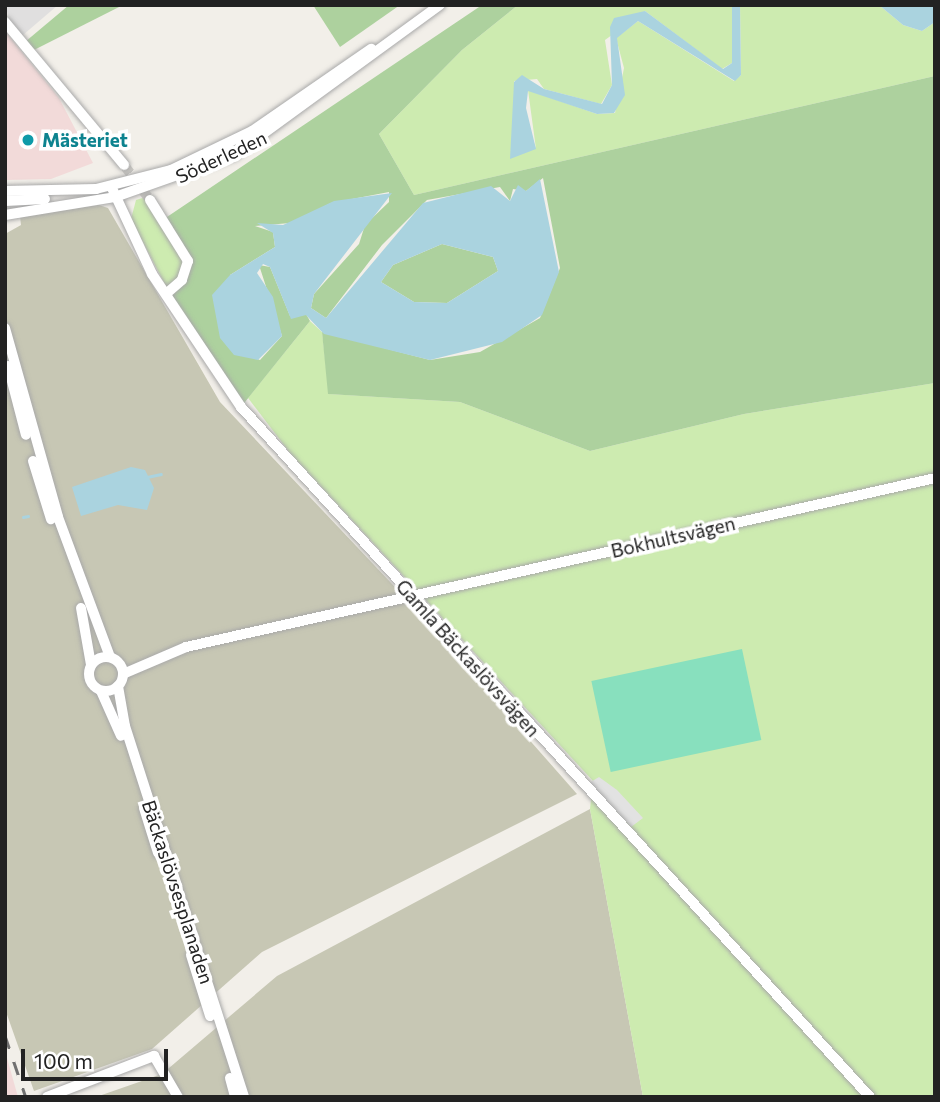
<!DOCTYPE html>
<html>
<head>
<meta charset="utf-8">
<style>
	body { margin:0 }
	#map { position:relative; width:940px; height:1102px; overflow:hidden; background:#f2efe9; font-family:Commissioner,sans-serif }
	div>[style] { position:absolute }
	.residential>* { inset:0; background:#e0dfdf }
	.commercial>* { inset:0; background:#f2dad9 }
	.construction>* { inset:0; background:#c7c7b4 }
	.grass>* { inset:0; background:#cdebb0 }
	.forest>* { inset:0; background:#add19e }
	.pitch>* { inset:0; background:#88e0be; transform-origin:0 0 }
	.parking>* { inset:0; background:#e2e2e2 }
	.water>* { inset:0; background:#aad3df }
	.stream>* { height:2.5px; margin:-1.25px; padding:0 1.25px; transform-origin:1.25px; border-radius:1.25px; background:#aad3df }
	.minor-tunnel>* { height:10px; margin-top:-5px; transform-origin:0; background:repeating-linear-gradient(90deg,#c8c6c1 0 10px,transparent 0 15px) }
	.roads { filter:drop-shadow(0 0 2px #a9a9a9) drop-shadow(0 0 2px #a9a9a9) }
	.minor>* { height:10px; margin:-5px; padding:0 5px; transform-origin:5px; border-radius:5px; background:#fff }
	.minor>.ring { margin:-5px; padding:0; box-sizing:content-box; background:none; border:10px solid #fff; border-radius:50% }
	.rail>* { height:2.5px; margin-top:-1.25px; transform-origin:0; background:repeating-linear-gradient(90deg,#707070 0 14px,transparent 0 28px) }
	.dots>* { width:19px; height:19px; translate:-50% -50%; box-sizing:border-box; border:4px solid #fff; border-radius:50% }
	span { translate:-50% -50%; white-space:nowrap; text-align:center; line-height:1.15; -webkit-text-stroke:7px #fff; paint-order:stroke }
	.culture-label { font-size:19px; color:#0d838f; font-weight:700 }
	.left { translate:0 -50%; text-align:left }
	.street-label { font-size:19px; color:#222 }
	.frame { position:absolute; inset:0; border:7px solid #222; pointer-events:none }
	.scale { position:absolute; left:21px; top:1049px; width:147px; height:32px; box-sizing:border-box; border:4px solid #222; border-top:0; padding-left:9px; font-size:21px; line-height:24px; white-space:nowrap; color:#222; -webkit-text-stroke:5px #fff; paint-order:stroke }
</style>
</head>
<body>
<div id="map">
	<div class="residential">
		<div style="clip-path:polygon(5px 5px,58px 5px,16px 41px)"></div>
	</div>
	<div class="commercial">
		<div style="clip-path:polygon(5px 31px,59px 98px,93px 163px,51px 179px,5px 180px)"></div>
		<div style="clip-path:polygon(5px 1051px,7px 1058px,18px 1097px,5px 1097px)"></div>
	</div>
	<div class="construction">
		<div style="clip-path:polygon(99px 205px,108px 208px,220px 402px,393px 585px,577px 794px,262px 952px,152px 1049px,34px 1091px,5px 1009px,5px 234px,21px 225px,20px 216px)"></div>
		<div style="clip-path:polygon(590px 809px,643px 1097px,96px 1097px,162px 1074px,277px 976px)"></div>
	</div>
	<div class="grass">
		<div style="clip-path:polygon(518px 5px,732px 5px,732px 63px,722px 69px,645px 11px,605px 40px,612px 85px,601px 104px,544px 89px,537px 79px,514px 81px,536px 149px,528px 90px,597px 114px,615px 113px,624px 68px,616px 38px,638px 21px,734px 81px,741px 75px,740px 5px,879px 5px,903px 25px,922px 31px,935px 22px,935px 76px,414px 195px,379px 134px,462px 50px)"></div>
		<div style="clip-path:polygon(152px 195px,186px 269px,169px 292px,131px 219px,136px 200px)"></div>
		<div style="clip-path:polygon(310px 321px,322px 332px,329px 394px,460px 402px,590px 451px,744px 414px,935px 383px,935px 1097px,643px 1097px,590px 809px,593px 781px,290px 453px,248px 398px)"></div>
	</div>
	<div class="forest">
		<div style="clip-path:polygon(69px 5px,123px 5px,30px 52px,25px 42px)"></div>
		<div style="clip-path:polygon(313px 5px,400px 5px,340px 47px)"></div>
		<div style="clip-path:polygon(482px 5px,518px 5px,462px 50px,379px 134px,414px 195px,935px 76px,935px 383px,744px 414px,590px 451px,460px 402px,328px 394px,322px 332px,430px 360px,480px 352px,540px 318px,560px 268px,543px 178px,526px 191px,513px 189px,510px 201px,500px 187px,427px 200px,382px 245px,326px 318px,311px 308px,314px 294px,359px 244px,365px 225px,389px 202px,389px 192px,331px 203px,290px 223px,255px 226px,273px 232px,275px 247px,230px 275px,248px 355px,260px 360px,282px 336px,259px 265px,270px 267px,290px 316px,306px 314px,310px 321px,241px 407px,166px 294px,186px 269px,164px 219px)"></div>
		<div style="clip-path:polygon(442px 244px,493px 257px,498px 271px,447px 303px,414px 302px,381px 282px,393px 265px)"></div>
	</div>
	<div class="pitch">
		<div style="left:742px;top:649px;width:93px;height:154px;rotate:78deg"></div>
	</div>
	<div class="parking">
		<div style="clip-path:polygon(599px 777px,617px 790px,643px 818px,631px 827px,589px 783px)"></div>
	</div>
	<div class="water">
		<div style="clip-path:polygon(732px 5px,740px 5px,741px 75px,735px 81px,638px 21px,617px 38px,625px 95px,614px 113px,597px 114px,528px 91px,526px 108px,536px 149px,510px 159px,514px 82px,522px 75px,544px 89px,602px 104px,612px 85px,610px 27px,614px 18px,645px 11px,723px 69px,732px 63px)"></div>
		<div style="clip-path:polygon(879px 5px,935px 5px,935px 22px,922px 31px,903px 25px)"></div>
		<div style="clip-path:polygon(evenodd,540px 179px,559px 272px,542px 315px,502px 342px,430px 360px,324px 334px,306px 315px,291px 319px,270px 267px,263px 264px,257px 273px,273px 297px,282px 336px,258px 360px,234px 355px,220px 338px,212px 295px,230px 275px,275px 247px,273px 233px,257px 223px,283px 225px,334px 201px,392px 193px,314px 294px,311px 308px,326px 318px,423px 203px,491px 186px,510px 201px,518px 185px,526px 191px,540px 179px,442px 244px,493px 257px,498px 271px,447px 303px,414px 302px,381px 282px,393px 265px,442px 244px)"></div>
		<div style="clip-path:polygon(131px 467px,145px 470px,154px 488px,147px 510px,118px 505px,81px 516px,72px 487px)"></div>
	</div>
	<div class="stream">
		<div style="left:147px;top:477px;width:14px;rotate:-12deg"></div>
		<div style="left:23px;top:517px;width:5px;rotate:-11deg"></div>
	</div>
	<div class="minor-tunnel">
		<div style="left:124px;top:165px;width:44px;rotate:53.4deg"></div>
	</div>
	<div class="roads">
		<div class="minor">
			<div style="left:5px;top:22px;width:186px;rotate:50.2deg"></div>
			<div style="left:111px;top:186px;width:97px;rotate:65deg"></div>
			<div style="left:152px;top:274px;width:160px;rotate:56.2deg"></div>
			<div style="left:241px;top:407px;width:934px;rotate:47.65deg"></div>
			<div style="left:5px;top:191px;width:91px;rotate:-1.3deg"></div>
			<div style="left:96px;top:189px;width:77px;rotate:-14.2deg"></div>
			<div style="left:171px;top:170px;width:90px;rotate:-25.7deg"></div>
			<div style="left:252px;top:131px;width:145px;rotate:-34.6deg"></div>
			<div style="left:150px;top:200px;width:72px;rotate:58.1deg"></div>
			<div style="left:188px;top:261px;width:20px;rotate:108deg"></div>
			<div style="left:182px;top:280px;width:21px;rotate:139deg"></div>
			<div style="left:5px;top:201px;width:40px;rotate:-2.9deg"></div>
			<div style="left:5px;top:215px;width:111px;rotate:-9.3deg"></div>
			<div style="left:115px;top:197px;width:126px;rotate:-19.4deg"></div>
			<div style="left:234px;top:155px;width:255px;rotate:-36.1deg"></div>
			<div style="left:5px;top:328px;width:196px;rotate:74.3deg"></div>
			<div style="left:58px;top:517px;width:149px;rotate:69.6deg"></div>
			<div style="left:8px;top:366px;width:71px;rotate:75.4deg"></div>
			<div style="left:33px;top:461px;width:61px;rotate:72.8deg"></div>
			<div style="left:81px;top:608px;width:58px;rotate:80deg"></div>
			<div class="ring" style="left:89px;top:657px;width:24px;height:24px"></div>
			<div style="left:123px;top:674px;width:69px;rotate:-23.2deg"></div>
			<div style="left:186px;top:647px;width:768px;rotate:-12.71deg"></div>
			<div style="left:118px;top:686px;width:41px;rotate:80.1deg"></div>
			<div style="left:125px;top:726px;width:390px;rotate:72.2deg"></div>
			<div style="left:101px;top:691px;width:49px;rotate:66deg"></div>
			<div style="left:144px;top:808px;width:47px;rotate:72.7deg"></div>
			<div style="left:191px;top:955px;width:64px;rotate:72.7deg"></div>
			<div style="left:230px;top:1078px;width:20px;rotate:75deg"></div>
			<div style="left:47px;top:1097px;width:115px;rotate:-21deg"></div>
			<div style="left:154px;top:1056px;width:48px;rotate:59.7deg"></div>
		</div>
	</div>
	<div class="rail">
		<div style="left:5px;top:1035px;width:65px;rotate:71.3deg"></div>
	</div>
	<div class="dots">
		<div style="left:28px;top:140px;background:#0f9aa8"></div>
	</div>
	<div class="culture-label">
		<span class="left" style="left:42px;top:140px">Mästeriet</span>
	</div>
	<div class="street-label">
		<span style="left:221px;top:157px;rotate:-25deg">Söderleden</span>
		<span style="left:673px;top:537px;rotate:-13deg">Bokhultsvägen</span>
		<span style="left:468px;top:658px;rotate:48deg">Gamla Bäckaslövsvägen</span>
		<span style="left:178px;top:892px;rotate:72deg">Bäckaslövsesplanaden</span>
	</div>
	<div class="frame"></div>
	<div class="scale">100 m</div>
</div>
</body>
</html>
